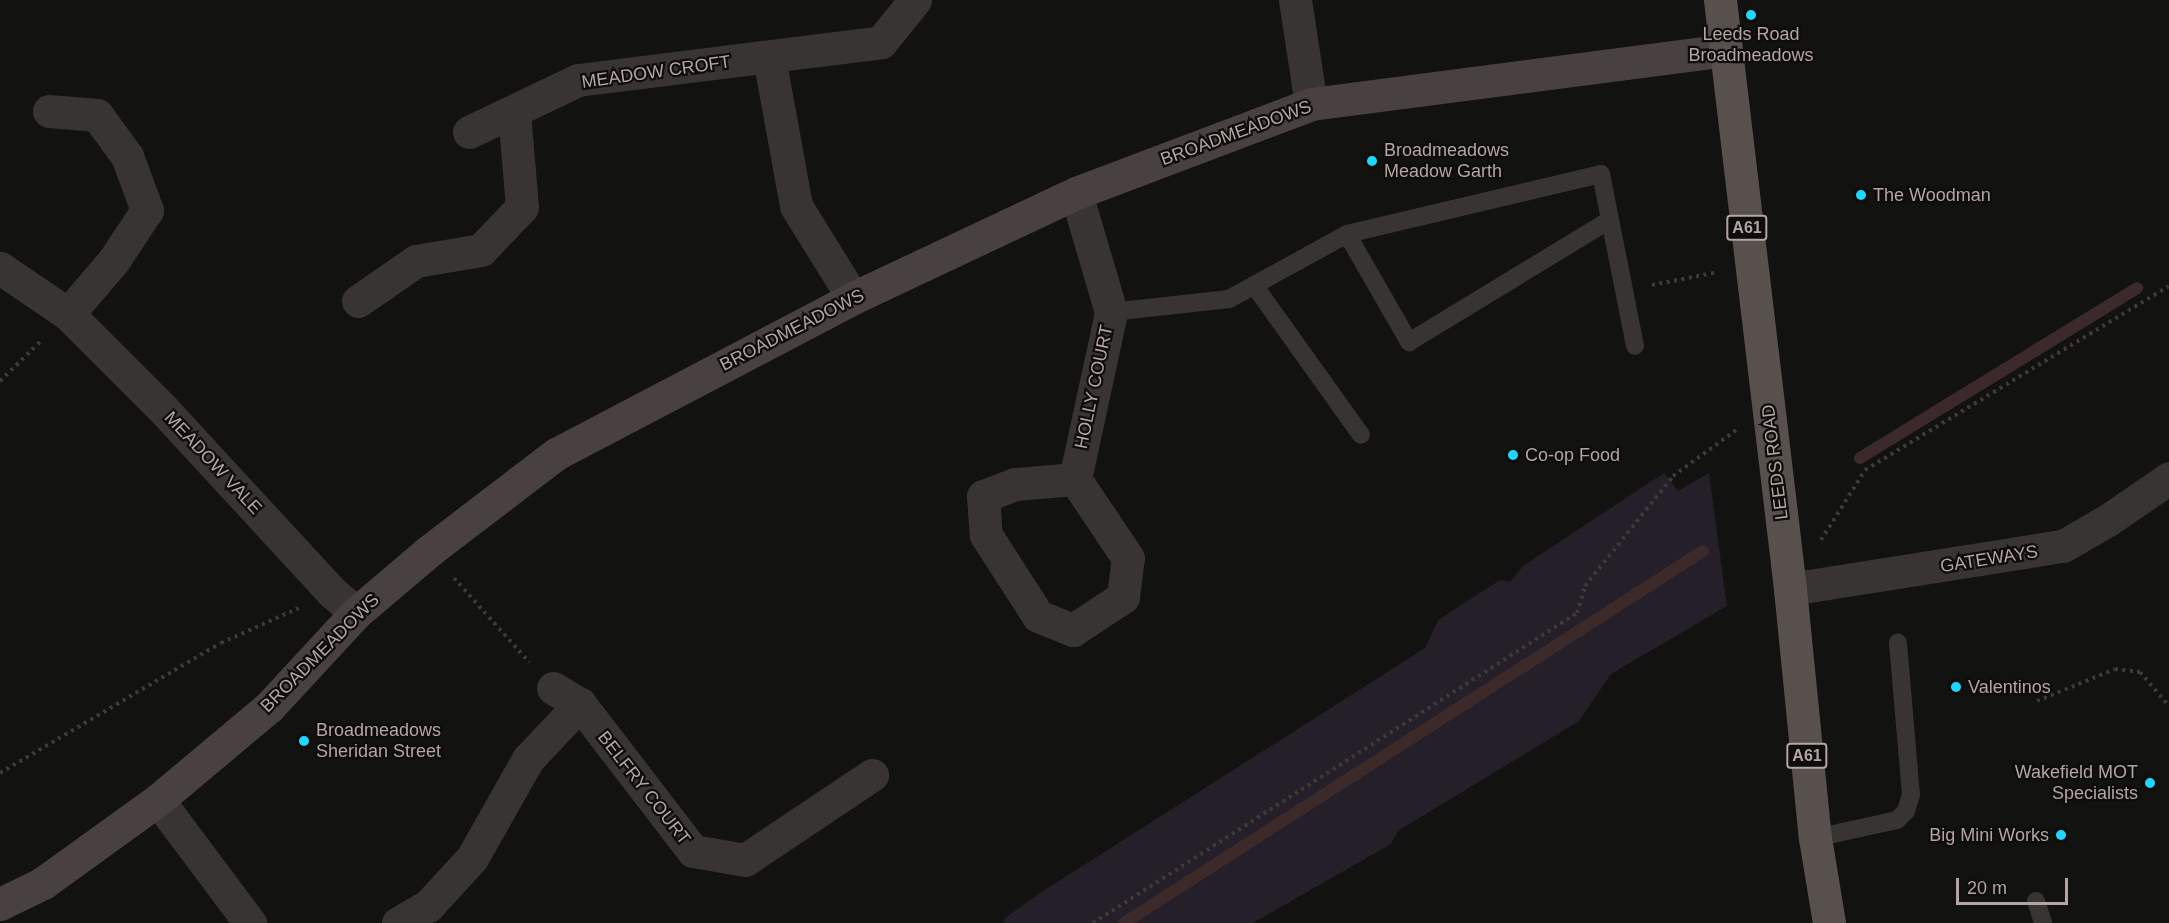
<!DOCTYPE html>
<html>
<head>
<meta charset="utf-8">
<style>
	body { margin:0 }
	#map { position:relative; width:2169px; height:923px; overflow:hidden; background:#121211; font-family:Helvetica,sans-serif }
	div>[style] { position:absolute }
	.green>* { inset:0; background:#241f28 }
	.stream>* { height:12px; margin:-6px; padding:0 6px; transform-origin:6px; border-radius:6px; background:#3c292a }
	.path>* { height:4px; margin-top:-2px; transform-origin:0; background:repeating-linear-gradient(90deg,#3f3937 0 3px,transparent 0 7.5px) }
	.lane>* { height:18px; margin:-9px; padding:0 9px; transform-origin:9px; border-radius:9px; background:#383431 }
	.street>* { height:33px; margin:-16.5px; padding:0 16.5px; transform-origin:16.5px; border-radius:16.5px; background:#383431 }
	.secondary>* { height:33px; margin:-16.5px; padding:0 16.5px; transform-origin:16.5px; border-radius:16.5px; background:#48413f }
	.primary>* { height:33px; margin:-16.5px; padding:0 16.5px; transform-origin:16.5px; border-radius:16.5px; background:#57504d }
	.dots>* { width:16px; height:16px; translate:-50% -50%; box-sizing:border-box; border:3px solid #0d0d0c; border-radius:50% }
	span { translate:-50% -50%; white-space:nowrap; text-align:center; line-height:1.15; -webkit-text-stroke:4.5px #0d0d0c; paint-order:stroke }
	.shield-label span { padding:2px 4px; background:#0d0d0c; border:2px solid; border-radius:4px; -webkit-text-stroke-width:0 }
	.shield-label { font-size:16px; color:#b5a4a0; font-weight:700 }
	.poi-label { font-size:18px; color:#b5a4a0 }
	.left { translate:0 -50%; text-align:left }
	.right { translate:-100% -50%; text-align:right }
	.street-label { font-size:18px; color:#b5a4a0 }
	.scale { position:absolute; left:1956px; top:878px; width:112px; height:27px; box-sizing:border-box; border:3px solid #b5a4a0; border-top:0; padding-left:8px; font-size:18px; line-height:21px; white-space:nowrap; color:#b5a4a0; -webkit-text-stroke:4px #0d0d0c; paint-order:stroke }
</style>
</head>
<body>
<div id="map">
	<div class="green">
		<div style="clip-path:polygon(1664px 473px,1678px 491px,1709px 473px,1727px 606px,1611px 674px,1579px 721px,1398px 831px,1391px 844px,1253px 923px,1004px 923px,1005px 918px,1040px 893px,1425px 648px,1438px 620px,1500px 580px,1510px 582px,1523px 566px)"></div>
	</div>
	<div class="stream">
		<div style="left:1860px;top:458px;width:325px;rotate:-31.5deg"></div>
		<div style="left:1124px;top:923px;width:688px;rotate:-32.72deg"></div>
	</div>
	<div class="path">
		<div style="left:1652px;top:285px;width:67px;rotate:-11.1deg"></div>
		<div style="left:0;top:381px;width:59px;rotate:-44.3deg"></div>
		<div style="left:1821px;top:540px;width:83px;rotate:-57.8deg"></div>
		<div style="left:1865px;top:470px;width:355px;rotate:-31.2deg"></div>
		<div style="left:454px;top:578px;width:113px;rotate:48.2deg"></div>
		<div style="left:2037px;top:701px;width:84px;rotate:-22.3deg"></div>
		<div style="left:2115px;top:669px;width:25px;rotate:7deg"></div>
		<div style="left:2140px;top:672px;width:45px;rotate:49.5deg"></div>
		<div style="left:0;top:773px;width:256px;rotate:-30.5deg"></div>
		<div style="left:221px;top:643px;width:85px;rotate:-24.2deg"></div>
		<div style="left:1093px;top:923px;width:575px;rotate:-32.64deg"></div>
		<div style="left:1577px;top:613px;width:28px;rotate:-73deg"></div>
		<div style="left:1585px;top:586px;width:141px;rotate:-51.3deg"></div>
		<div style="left:1673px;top:476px;width:78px;rotate:-36.1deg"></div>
	</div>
	<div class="lane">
		<div style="left:1347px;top:234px;width:125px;rotate:60.1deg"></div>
		<div style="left:1409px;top:342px;width:235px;rotate:-31.3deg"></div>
		<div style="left:1254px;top:285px;width:184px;rotate:54.5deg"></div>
		<div style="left:1111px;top:312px;width:119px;rotate:-6.3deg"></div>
		<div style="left:1229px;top:299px;width:135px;rotate:-28.8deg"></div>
		<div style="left:1347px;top:234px;width:261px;rotate:-13.3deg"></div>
		<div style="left:1601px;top:174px;width:175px;rotate:78.8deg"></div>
		<div style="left:1815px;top:838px;width:84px;rotate:-12.4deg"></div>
		<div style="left:1897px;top:820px;width:13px;rotate:-45deg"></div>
		<div style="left:1906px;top:811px;width:17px;rotate:-73deg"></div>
		<div style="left:1911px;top:795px;width:153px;rotate:-94.9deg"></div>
		<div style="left:2036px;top:901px;width:23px;rotate:72deg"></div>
	</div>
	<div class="street">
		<div style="left:1295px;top:0;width:105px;rotate:81.3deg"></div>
		<div style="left:769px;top:57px;width:151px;rotate:79.7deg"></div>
		<div style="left:796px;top:206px;width:108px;rotate:58.2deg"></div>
		<div style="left:49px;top:111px;width:48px;rotate:4.8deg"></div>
		<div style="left:97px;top:115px;width:51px;rotate:53.8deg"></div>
		<div style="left:127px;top:156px;width:58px;rotate:69.7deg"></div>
		<div style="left:147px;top:210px;width:60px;rotate:123.4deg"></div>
		<div style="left:114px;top:260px;width:71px;rotate:130.4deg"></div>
		<div style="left:469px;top:132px;width:121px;rotate:-25.5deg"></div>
		<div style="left:578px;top:80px;width:305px;rotate:-7.1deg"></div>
		<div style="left:881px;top:42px;width:54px;rotate:-51deg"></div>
		<div style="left:0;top:268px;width:82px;rotate:34.1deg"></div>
		<div style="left:68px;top:314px;width:134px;rotate:45deg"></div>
		<div style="left:163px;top:409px;width:249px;rotate:47.3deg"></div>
		<div style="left:332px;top:592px;width:32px;rotate:41deg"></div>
		<div style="left:358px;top:301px;width:70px;rotate:-34.6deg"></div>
		<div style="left:416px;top:261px;width:66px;rotate:-9.6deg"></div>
		<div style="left:481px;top:250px;width:59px;rotate:-46.4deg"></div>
		<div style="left:522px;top:207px;width:95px;rotate:-94.8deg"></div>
		<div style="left:1075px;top:479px;width:60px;rotate:175.2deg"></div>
		<div style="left:1015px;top:484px;width:34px;rotate:159deg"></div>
		<div style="left:983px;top:496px;width:39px;rotate:86deg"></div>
		<div style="left:986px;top:535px;width:96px;rotate:57.3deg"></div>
		<div style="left:1038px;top:616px;width:38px;rotate:22deg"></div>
		<div style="left:1073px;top:630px;width:60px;rotate:-33.4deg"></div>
		<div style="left:1123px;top:597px;width:39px;rotate:-83deg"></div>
		<div style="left:1128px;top:558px;width:95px;rotate:-123.9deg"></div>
		<div style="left:1075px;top:479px;width:171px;rotate:-77.8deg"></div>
		<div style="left:1111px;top:312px;width:124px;rotate:-106.4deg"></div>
		<div style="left:1790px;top:589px;width:276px;rotate:-9deg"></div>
		<div style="left:2063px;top:546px;width:52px;rotate:-30deg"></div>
		<div style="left:2108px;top:520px;width:74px;rotate:-34.5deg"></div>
		<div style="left:553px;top:688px;width:31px;rotate:31deg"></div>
		<div style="left:580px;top:704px;width:185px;rotate:52.5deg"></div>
		<div style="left:693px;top:851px;width:53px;rotate:9.8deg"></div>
		<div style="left:745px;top:860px;width:153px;rotate:-33.8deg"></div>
		<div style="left:158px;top:800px;width:154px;rotate:53.2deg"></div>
		<div style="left:398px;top:923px;width:34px;rotate:-30deg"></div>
		<div style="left:428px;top:906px;width:65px;rotate:-47.5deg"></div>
		<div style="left:472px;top:858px;width:114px;rotate:-60.5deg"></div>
		<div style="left:528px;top:759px;width:76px;rotate:-46.6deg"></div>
	</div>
	<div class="secondary">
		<div style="left:0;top:904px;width:48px;rotate:-26deg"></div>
		<div style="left:43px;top:883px;width:142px;rotate:-35.8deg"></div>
		<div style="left:158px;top:800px;width:145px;rotate:-40deg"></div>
		<div style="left:269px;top:707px;width:128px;rotate:-47.2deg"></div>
		<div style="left:356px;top:613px;width:96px;rotate:-40.3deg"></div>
		<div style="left:429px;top:551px;width:160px;rotate:-37.4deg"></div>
		<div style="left:556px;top:454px;width:335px;rotate:-27.7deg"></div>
		<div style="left:853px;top:298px;width:246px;rotate:-25.2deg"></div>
		<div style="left:1076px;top:193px;width:251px;rotate:-20.7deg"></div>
		<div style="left:1311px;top:104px;width:418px;rotate:-7.4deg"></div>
	</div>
	<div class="primary">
		<div style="left:1720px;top:0;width:593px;rotate:83.22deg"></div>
		<div style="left:1790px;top:589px;width:250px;rotate:84.3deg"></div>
		<div style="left:1815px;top:838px;width:86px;rotate:80.6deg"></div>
	</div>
	<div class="dots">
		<div style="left:1751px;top:15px;background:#1cd8ff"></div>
		<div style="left:1372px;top:161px;background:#1cd8ff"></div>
		<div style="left:1861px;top:195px;background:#1cd8ff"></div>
		<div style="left:1513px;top:455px;background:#1cd8ff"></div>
		<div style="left:1956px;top:687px;background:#1cd8ff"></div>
		<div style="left:304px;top:741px;background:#1cd8ff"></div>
		<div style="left:2150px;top:783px;background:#1cd8ff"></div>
		<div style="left:2061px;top:835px;background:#1cd8ff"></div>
	</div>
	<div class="shield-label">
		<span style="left:1747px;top:228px">A61</span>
		<span style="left:1807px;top:756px">A61</span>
	</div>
	<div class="poi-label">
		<span style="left:1751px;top:45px">Leeds Road<br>Broadmeadows</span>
		<span class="left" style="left:1384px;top:161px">Broadmeadows<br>Meadow Garth</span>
		<span class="left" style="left:1873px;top:195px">The Woodman</span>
		<span class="left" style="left:1525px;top:455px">Co-op Food</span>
		<span class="left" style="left:1968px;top:687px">Valentinos</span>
		<span class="left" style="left:316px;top:741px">Broadmeadows<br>Sheridan Street</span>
		<span class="right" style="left:2138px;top:783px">Wakefield MOT<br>Specialists</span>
		<span class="right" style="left:2049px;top:835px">Big Mini Works</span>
	</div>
	<div class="street-label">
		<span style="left:656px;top:72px;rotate:-8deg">MEADOW CROFT</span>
		<span style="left:1236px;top:133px;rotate:-20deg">BROADMEADOWS</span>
		<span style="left:792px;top:330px;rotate:-27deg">BROADMEADOWS</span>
		<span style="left:1094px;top:387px;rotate:-78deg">HOLLY COURT</span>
		<span style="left:1775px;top:462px;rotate:-97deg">LEEDS ROAD</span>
		<span style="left:213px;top:463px;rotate:47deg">MEADOW VALE</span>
		<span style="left:1989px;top:559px;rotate:-9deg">GATEWAYS</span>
		<span style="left:320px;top:653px;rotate:-45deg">BROADMEADOWS</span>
		<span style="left:644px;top:788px;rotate:52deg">BELFRY COURT</span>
	</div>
	<div class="scale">20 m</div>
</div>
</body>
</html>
